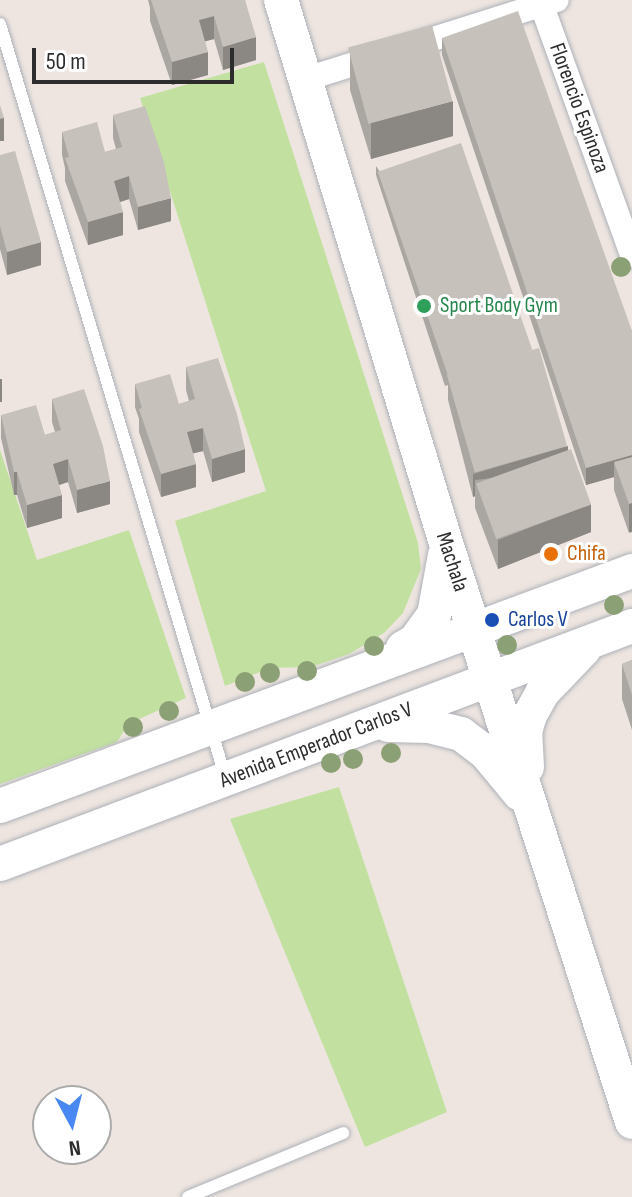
<!DOCTYPE html>
<html>
<head>
<meta charset="utf-8">
<style>
	body { margin:0 }
	#map { position:relative; width:632px; height:1197px; overflow:hidden; background:#eee5e0; font-family:"Sofia Sans Condensed",sans-serif }
	div>[style] { position:absolute }
	.green>* { inset:0; background:#c2e1a0 }
	.roads { filter:drop-shadow(0 0 2px #adb1b8) drop-shadow(0 0 2px #adb1b8) }
	.lane>* { height:12px; margin:-6px; padding:0 6px; transform-origin:6px; border-radius:6px; background:#fff }
	.street>* { height:24px; margin:-12px; padding:0 12px; transform-origin:12px; border-radius:12px; background:#fff }
	.secondary>* { height:34px; margin:-17px; padding:0 17px; transform-origin:17px; border-radius:17px; background:#fff }
	.trees>* { width:20px; height:20px; margin:-10px; border-radius:50%; background:#8ca075 }
	.wall>* { inset:0; background:#aaa6a1 }
	.shaded-wall>* { inset:0; background:#8b8783; transform-origin:0 0 }
	.building>* { inset:0; background:#c6c1bb; transform-origin:0 0 }
	.dots>* { width:22px; height:22px; translate:-50% -50%; box-sizing:border-box; border:4px solid #fff; border-radius:50% }
	span { translate:-50% -50%; white-space:nowrap; text-align:center; line-height:1.15; -webkit-text-stroke:6px #fff; paint-order:stroke }
	.street-label { font-size:22px; color:#2d2d2d }
	.leisure-label { font-size:22px; color:#27864d }
	.left { translate:0 -50%; text-align:left }
	.food-label { font-size:22px; color:#c56008 }
	.transit-label { font-size:22px; color:#164399 }
	.north { position:absolute; left:32px; top:1085px; width:80px; height:80px; box-sizing:border-box; background:#fff; border:2px solid #ababab; border-radius:50%; rotate:173deg; font-size:22px; font-weight:700; line-height:32px; text-align:center; color:#2d2d2d }
	.north::after { content:''; display:block; margin:auto; width:28px; height:36px; background:#4988f2; clip-path:polygon(50% 0,100% 100%,50% 72%,0 100%) }
	.scale { position:absolute; left:32px; top:48px; width:202px; height:36px; box-sizing:border-box; border:4px solid #2d2d2d; border-top:0; padding-left:10px; font-size:24px; line-height:28px; white-space:nowrap; color:#2d2d2d; -webkit-text-stroke:6px #fff; paint-order:stroke }
</style>
</head>
<body>
<div id="map">
	<div class="green">
		<div style="clip-path:polygon(264px 62px,418px 543px,421px 569px,403px 613px,384px 633px,349px 654px,311px 667px,270px 668px,225px 686px,175px 521px,266px 491px,140px 98px)"></div>
		<div style="clip-path:polygon(0 450px,37px 560px,129px 530px,186px 698px,128px 724px,117px 742px,0 784px)"></div>
		<div style="clip-path:polygon(339px 787px,447px 1112px,365px 1147px,230px 819px)"></div>
	</div>
	<div class="roads">
		<div class="lane">
			<div style="left:0;top:24px;width:785px;rotate:73.34deg"></div>
			<div style="left:188px;top:1197px;width:168px;rotate:-22.4deg"></div>
		</div>
		<div class="street">
			<div style="left:542px;top:6px;width:265px;rotate:70.1deg"></div>
			<div style="left:303px;top:80px;width:266px;rotate:-17.5deg"></div>
		</div>
		<div class="secondary">
			<div style="left:281px;top:0;width:568px;rotate:73.1deg"></div>
			<div style="left:446px;top:543px;width:608px;rotate:72.19deg"></div>
			<div style="left:403px;top:648px;width:14px;rotate:-30deg"></div>
			<div style="left:415px;top:641px;width:32px;rotate:-54deg"></div>
			<div style="left:434px;top:615px;width:61px;rotate:-79.6deg"></div>
			<div style="left:388px;top:725px;width:41px;rotate:1.4deg"></div>
			<div style="left:429px;top:726px;width:33px;rotate:14deg"></div>
			<div style="left:461px;top:734px;width:31px;rotate:37deg"></div>
			<div style="left:486px;top:753px;width:53px;rotate:50.3deg"></div>
			<div style="left:527px;top:767px;width:35px;rotate:-93deg"></div>
			<div style="left:525px;top:732px;width:18px;rotate:-74deg"></div>
			<div style="left:530px;top:715px;width:25px;rotate:-61deg"></div>
			<div style="left:542px;top:693px;width:61px;rotate:-46.3deg"></div>
			<div style="left:0;top:806px;width:674px;rotate:-20.4deg"></div>
			<div style="left:0;top:864px;width:675px;rotate:-20.64deg"></div>
		</div>
	</div>
	<div class="trees">
		<div style="left:621px;top:267px"></div>
		<div style="left:614px;top:605px"></div>
		<div style="left:507px;top:645px"></div>
		<div style="left:374px;top:646px"></div>
		<div style="left:307px;top:671px"></div>
		<div style="left:270px;top:673px"></div>
		<div style="left:245px;top:682px"></div>
		<div style="left:169px;top:711px"></div>
		<div style="left:133px;top:727px"></div>
		<div style="left:391px;top:753px"></div>
		<div style="left:353px;top:759px"></div>
		<div style="left:331px;top:763px"></div>
	</div>
	<div class="wall">
		<div style="clip-path:polygon(148px 0,245px 0,256px 60px,223px 70px,214px 39px,205px 41px,208px 75px,172px 85px,150px 21px,150px 8px)"></div>
		<div style="clip-path:polygon(442px 38px,632px 331px,632px 532px,629px 533px,614px 490px,614px 477px,586px 485px,442px 55px)"></div>
		<div style="clip-path:polygon(350px 54px,453px 136px,371px 159px,350px 90px)"></div>
		<div style="clip-path:polygon(113px 115px,171px 221px,138px 230px,129px 199px,120px 202px,123px 235px,88px 245px,65px 181px,65px 168px,62px 155px,62px 132px,105px 152px,116px 149px,113px 138px)"></div>
		<div style="clip-path:polygon(0 155px,41px 265px,7px 275px,0 249px)"></div>
		<div style="clip-path:polygon(376px 166px,568px 450px,591px 532px,498px 569px,475px 508px,475px 496px,473px 497px,448px 400px,448px 385px,445px 386px,376px 175px)"></div>
		<div style="clip-path:polygon(186px 367px,245px 472px,212px 482px,203px 451px,193px 453px,196px 487px,161px 497px,139px 432px,139px 419px,135px 407px,135px 384px,179px 404px,189px 401px,186px 390px)"></div>
		<div style="clip-path:polygon(52px 399px,110px 504px,77px 513px,68px 482px,59px 485px,62px 518px,27px 528px,17px 495px,14px 495px,1px 438px,1px 415px,45px 435px,55px 432px,52px 422px)"></div>
		<div style="clip-path:polygon(632px 660px,632px 730px,622px 699px,622px 664px)"></div>
	</div>
	<div class="shaded-wall">
		<div style="clip-path:polygon(214px 16px,214px 39px,199px 43px,199px 20px)"></div>
		<div style="clip-path:polygon(256px 37px,256px 60px,223px 70px,223px 47px)"></div>
		<div style="clip-path:polygon(208px 52px,208px 75px,172px 85px,172px 62px)"></div>
		<div style="clip-path:polygon(453px 101px,453px 136px,371px 159px,371px 123px)"></div>
		<div style="left:4px;top:118px;width:23px;height:4px;rotate:90deg"></div>
		<div style="clip-path:polygon(129px 176px,129px 199px,114px 204px,114px 181px)"></div>
		<div style="clip-path:polygon(171px 198px,171px 221px,138px 230px,138px 207px)"></div>
		<div style="clip-path:polygon(123px 212px,123px 235px,88px 245px,88px 222px)"></div>
		<div style="clip-path:polygon(41px 242px,41px 265px,7px 275px,7px 252px)"></div>
		<div style="left:0;top:379px;width:2px;height:23px"></div>
		<div style="clip-path:polygon(203px 428px,203px 451px,187px 455px,187px 432px)"></div>
		<div style="clip-path:polygon(568px 446px,568px 469px,475px 480px,475px 496px,473px 497px,473px 474px)"></div>
		<div style="clip-path:polygon(245px 449px,245px 472px,212px 482px,212px 459px)"></div>
		<div style="clip-path:polygon(632px 455px,632px 471px,614px 462px,614px 477px,586px 485px,586px 468px)"></div>
		<div style="clip-path:polygon(68px 459px,68px 482px,53px 487px,53px 464px)"></div>
		<div style="clip-path:polygon(196px 464px,196px 487px,161px 497px,161px 474px)"></div>
		<div style="left:14px;top:472px;width:3px;height:23px"></div>
		<div style="clip-path:polygon(110px 481px,110px 504px,77px 513px,77px 490px)"></div>
		<div style="clip-path:polygon(62px 495px,62px 518px,27px 528px,27px 505px)"></div>
		<div style="left:632px;top:503px;width:29px;height:3px;rotate:90deg"></div>
		<div style="clip-path:polygon(591px 504px,591px 532px,498px 569px,498px 540px)"></div>
	</div>
	<div class="building">
		<div style="clip-path:polygon(151px 0,245px 0,256px 37px,223px 47px,214px 16px,199px 20px,208px 52px,172px 62px)"></div>
		<div style="clip-path:polygon(518px 11px,632px 331px,632px 455px,586px 468px,442px 38px)"></div>
		<div style="left:432px;top:25px;width:79px;height:87px;rotate:75deg"></div>
		<div style="clip-path:polygon(0 105px,4px 118px,0 119px)"></div>
		<div style="clip-path:polygon(145px 106px,164px 162px,171px 198px,138px 207px,129px 176px,114px 181px,123px 212px,88px 222px,65px 158px,69px 157px,62px 132px,97px 122px,105px 152px,122px 147px,113px 115px)"></div>
		<div style="left:461px;top:143px;width:219px;height:88px;rotate:71deg"></div>
		<div style="clip-path:polygon(15px 151px,41px 242px,7px 252px,0 226px,0 155px)"></div>
		<div style="left:539px;top:348px;width:102px;height:96px;rotate:74deg"></div>
		<div style="clip-path:polygon(218px 358px,237px 414px,245px 449px,212px 459px,203px 428px,187px 432px,196px 464px,161px 474px,139px 409px,142px 408px,135px 384px,170px 374px,179px 404px,195px 399px,186px 367px)"></div>
		<div style="clip-path:polygon(84px 389px,103px 446px,110px 481px,77px 490px,68px 459px,53px 464px,62px 495px,27px 505px,17px 472px,14px 472px,1px 415px,36px 405px,45px 435px,61px 430px,52px 399px)"></div>
		<div style="left:571px;top:449px;width:59px;height:101px;rotate:70deg"></div>
		<div style="clip-path:polygon(632px 457px,632px 503px,629px 504px,614px 462px)"></div>
		<div style="clip-path:polygon(632px 660px,632px 695px,622px 664px)"></div>
	</div>
	<div class="dots">
		<div style="left:424px;top:306px;background:#2e9e5b"></div>
		<div style="left:551px;top:554px;background:#e8710a"></div>
		<div style="left:492px;top:620px;background:#1a4fb4"></div>
	</div>
	<div class="street-label">
		<span style="left:579px;top:108px;rotate:70deg">Florencio Espinoza</span>
		<span style="left:452px;top:562px;rotate:72deg">Machala</span>
		<span style="left:316px;top:745px;rotate:-21deg">Avenida Emperador Carlos V</span>
	</div>
	<div class="leisure-label">
		<span class="left" style="left:440px;top:306px">Sport Body Gym</span>
	</div>
	<div class="food-label">
		<span class="left" style="left:567px;top:554px">Chifa</span>
	</div>
	<div class="transit-label">
		<span class="left" style="left:508px;top:620px">Carlos V</span>
	</div>
	<div class="north">N</div>
	<div class="scale">50 m</div>
</div>
</body>
</html>
